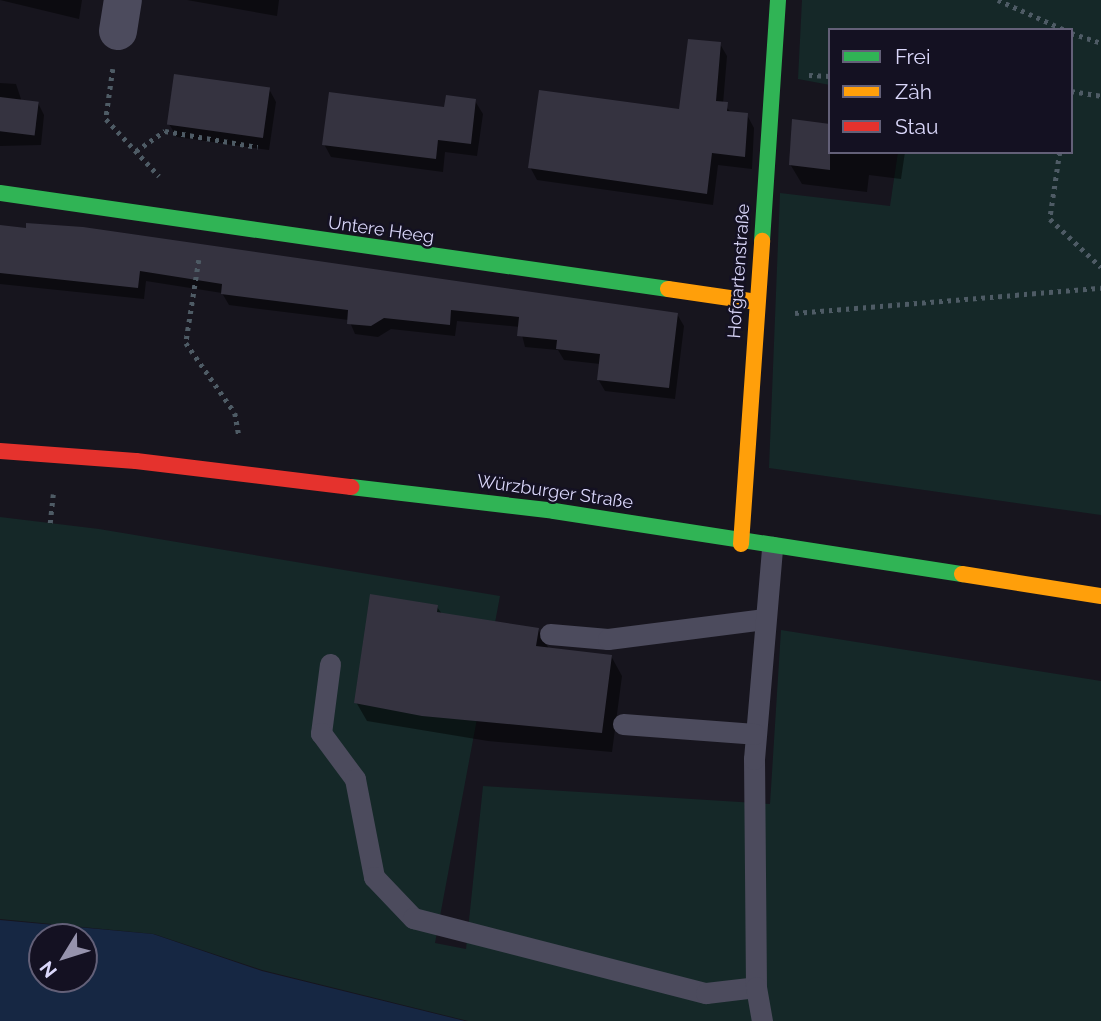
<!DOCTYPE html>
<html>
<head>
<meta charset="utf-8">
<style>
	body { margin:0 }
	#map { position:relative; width:1101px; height:1021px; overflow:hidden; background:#17151e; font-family:Raleway,sans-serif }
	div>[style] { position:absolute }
	.green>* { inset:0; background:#152828 }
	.water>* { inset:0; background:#162743 }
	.shadow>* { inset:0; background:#0007 }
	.building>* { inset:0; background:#353340; transform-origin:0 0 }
	.path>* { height:4.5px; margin-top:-2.25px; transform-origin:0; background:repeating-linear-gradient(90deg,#4e5b65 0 3.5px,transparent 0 8.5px) }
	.lane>* { height:21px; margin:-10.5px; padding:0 10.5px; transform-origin:10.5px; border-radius:10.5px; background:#4c4b5d }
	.street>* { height:38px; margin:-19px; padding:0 19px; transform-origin:19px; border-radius:19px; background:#4c4b5d }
	.fast>* { height:16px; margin:-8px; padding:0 8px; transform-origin:8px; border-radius:8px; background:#30b455 }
	.slow>* { height:16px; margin:-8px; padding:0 8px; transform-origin:8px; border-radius:8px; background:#ff9f0a }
	.jam>* { height:16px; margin:-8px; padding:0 8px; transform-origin:8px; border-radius:8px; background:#e5322d }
	span { translate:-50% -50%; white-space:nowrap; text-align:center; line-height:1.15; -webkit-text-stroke:5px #141122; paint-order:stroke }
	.street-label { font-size:18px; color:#dad7fa }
	.legend { position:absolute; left:828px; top:28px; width:245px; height:126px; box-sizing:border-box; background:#141122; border:2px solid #636078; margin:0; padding:9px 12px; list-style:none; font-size:21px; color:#dad7fa }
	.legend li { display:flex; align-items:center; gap:14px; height:35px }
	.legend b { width:35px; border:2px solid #636078 }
	.north { position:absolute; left:28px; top:923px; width:70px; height:70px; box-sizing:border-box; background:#141122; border:2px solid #636078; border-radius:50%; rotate:232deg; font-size:19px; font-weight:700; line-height:28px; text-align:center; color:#dad7fa }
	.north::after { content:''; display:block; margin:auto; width:24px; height:32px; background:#9693ad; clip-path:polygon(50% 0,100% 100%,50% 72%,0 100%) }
</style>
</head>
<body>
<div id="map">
	<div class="green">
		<div style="clip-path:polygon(802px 0,1101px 0,1101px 515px,769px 468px,780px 193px,890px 206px,898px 152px,1071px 152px,1071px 30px,830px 30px,830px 85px,798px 79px)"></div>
		<div style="clip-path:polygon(0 517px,99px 529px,500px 596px,435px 943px,466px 949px,483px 786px,770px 804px,781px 630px,1101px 681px,1101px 1021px,468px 1021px,262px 970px,154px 934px,0 919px)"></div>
	</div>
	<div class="water">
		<div style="clip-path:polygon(evenodd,0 920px,153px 934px,262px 971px,465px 1021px,0 1021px,0 920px,42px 937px,84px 937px,84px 979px,42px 979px,42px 937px)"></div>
	</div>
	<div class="shadow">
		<div style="clip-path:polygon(0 0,82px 0,79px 19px)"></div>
		<div style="clip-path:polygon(187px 0,279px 0,277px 16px)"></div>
		<div style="clip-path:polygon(720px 44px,727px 56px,723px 104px,732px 113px,747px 115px,754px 128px,752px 169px,718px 165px,713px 205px,537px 180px,530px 167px,681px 111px)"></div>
		<div style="clip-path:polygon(0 83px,16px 84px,22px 102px,38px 103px,44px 115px,41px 145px,0 146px)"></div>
		<div style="clip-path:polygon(269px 89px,276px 102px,269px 150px,177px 137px,169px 124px)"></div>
		<div style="clip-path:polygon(475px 101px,483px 114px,477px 156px,445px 152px,443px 172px,331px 157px,324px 144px)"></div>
		<div style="clip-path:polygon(830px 152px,905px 152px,901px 179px,869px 175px,867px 192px,802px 184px,790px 164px)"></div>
		<div style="clip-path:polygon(0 227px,677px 314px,684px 326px,675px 399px,605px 391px,598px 379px,600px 364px,564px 360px,558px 350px,525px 347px,520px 327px,457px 321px,455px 336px,391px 329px,378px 337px,355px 334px,349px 320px,229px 305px,222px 293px,146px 281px,144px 299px,0 284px)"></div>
		<div style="clip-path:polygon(437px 607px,442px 614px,538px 629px,549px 649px,611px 656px,622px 676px,612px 752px,488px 741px,367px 721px,356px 702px)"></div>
	</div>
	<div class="building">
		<div style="clip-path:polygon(688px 39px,721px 42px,716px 101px,728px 102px,727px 111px,748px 113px,745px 157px,712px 153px,707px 194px,528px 168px,539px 90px,679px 109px)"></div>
		<div style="left:174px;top:74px;width:97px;height:51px;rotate:8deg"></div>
		<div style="clip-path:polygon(329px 92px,444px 107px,446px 95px,476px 99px,471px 144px,438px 140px,436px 159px,322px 145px)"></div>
		<div style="left:0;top:97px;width:39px;height:34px;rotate:7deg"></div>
		<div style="clip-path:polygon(792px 119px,830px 124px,830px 170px,789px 165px)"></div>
		<div style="clip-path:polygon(26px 223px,83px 227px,678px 313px,669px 388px,597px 380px,600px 354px,556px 349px,557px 340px,517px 336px,519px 317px,451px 310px,450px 325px,384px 318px,371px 326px,347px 324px,348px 310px,221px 294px,222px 284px,140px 271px,138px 288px,0 273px,0 225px,26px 228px)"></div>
		<div style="clip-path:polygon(370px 594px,438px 605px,437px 612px,539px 628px,536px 646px,612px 655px,602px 733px,422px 716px,354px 703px)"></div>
	</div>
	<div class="path">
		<div style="left:998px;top:0;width:73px;rotate:24.1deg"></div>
		<div style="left:1071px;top:33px;width:32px;rotate:18deg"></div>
		<div style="left:113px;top:69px;width:50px;rotate:98deg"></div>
		<div style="left:106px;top:119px;width:78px;rotate:47.1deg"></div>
		<div style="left:809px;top:75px;width:21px;rotate:3deg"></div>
		<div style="left:1071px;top:91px;width:30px;rotate:9deg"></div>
		<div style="left:136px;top:151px;width:35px;rotate:-35deg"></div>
		<div style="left:165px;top:131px;width:94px;rotate:9.8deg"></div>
		<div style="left:1060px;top:152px;width:68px;rotate:98.5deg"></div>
		<div style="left:1050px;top:219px;width:70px;rotate:43.3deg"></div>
		<div style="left:199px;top:260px;width:84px;rotate:98.9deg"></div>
		<div style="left:186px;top:343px;width:85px;rotate:55deg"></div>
		<div style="left:235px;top:413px;width:22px;rotate:80deg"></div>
		<div style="left:795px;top:313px;width:307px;rotate:-4.7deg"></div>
		<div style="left:50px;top:523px;width:29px;rotate:-84deg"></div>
	</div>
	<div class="lane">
		<div style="left:550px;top:634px;width:58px;rotate:4.9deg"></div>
		<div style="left:608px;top:639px;width:158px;rotate:-7.3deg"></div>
		<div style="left:330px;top:664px;width:70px;rotate:97.4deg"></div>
		<div style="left:321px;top:733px;width:57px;rotate:53.5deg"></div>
		<div style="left:355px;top:779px;width:100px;rotate:79deg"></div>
		<div style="left:374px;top:877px;width:57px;rotate:46.4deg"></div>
		<div style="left:413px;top:918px;width:302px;rotate:14.4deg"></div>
		<div style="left:706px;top:993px;width:50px;rotate:-6.8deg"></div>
		<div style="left:756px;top:987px;width:228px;rotate:-90.5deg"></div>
		<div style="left:754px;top:759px;width:213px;rotate:-85.1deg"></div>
		<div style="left:623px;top:724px;width:132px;rotate:4.3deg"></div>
		<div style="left:756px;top:987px;width:35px;rotate:80deg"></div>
	</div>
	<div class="street">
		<div style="left:118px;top:31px;width:31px;rotate:-81deg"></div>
	</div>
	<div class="fast">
		<div style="left:0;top:193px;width:675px;rotate:8.18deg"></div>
		<div style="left:762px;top:241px;width:242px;rotate:-86.2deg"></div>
		<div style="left:351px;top:487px;width:204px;rotate:6.7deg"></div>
		<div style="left:554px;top:511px;width:413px;rotate:8.8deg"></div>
	</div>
	<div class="slow">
		<div style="left:668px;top:289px;width:90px;rotate:8.3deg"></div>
		<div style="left:741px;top:544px;width:304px;rotate:-86deg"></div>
		<div style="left:962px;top:574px;width:141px;rotate:9deg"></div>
	</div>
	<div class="jam">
		<div style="left:0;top:451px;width:136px;rotate:4.2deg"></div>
		<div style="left:136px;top:461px;width:217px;rotate:6.9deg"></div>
	</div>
	<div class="street-label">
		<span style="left:381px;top:230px;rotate:8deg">Untere Heeg</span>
		<span style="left:739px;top:271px;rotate:-86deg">Hofgartenstraße</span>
		<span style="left:555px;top:492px;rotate:8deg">Würzburger Straße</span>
	</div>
	<ul class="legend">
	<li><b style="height:9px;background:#30b455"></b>Frei</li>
	<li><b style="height:9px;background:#ff9f0a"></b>Zäh</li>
	<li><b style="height:9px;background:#e5322d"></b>Stau</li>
	</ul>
	<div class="north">N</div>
</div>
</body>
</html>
